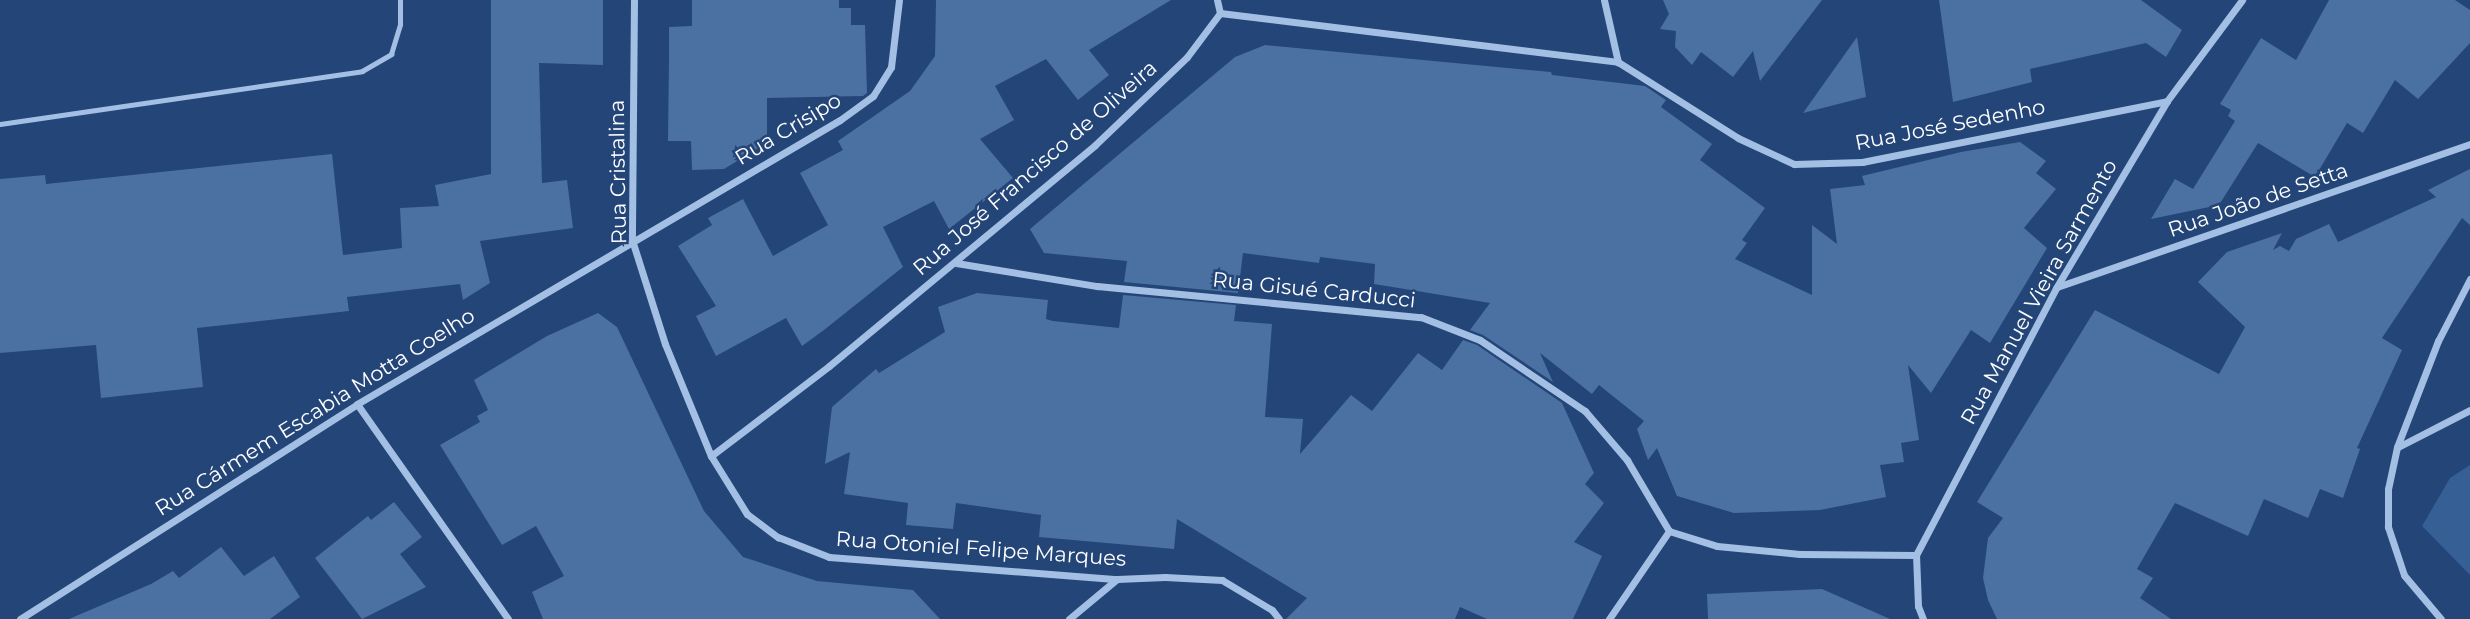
<!DOCTYPE html>
<html>
<head>
<meta charset="utf-8">
<style>
	body { margin:0 }
	#map { position:relative; width:2470px; height:619px; overflow:hidden; background:#234578; font-family:Montserrat,sans-serif }
	div>[style] { position:absolute }
	.green>* { inset:0; background:#365f96 }
	.building>* { inset:0; background:#4b70a2 }
	.lane>* { height:5px; margin:-2.5px; padding:0 2.5px; transform-origin:2.5px; border-radius:2.5px; background:#a4bfe4 }
	.street>* { height:7px; margin:-3.5px; padding:0 3.5px; transform-origin:3.5px; border-radius:3.5px; background:#a4bfe4 }
	span { translate:-50% -50%; white-space:nowrap; text-align:center; line-height:1.15; -webkit-text-stroke:5px #234578; paint-order:stroke }
	.street-label { font-size:21px; color:#fff }
</style>
</head>
<body>
<div id="map">
	<div class="green">
		<div style="clip-path:polygon(2470px 465px,2470px 575px,2422px 526px,2450px 478px)"></div>
	</div>
	<div class="building">
		<div style="clip-path:polygon(491px 0,603px 0,603px 65px,539px 63px,542px 183px,567px 180px,573px 228px,480px 241px,490px 283px,463px 300px,460px 284px,347px 297px,349px 311px,197px 328px,203px 387px,101px 398px,96px 345px,0 353px,0 179px,45px 175px,46px 184px,332px 154px,343px 255px,402px 248px,400px 208px,439px 206px,435px 185px,491px 174px)"></div>
		<div style="clip-path:polygon(692px 0,839px 0,839px 8px,851px 8px,851px 25px,865px 25px,867px 93px,863px 96px,767px 98px,767px 143px,724px 169px,692px 170px,691px 141px,668px 141px,669px 58px,669px 27px,692px 26px)"></div>
		<div style="clip-path:polygon(936px 0,1171px 0,1089px 50px,1109px 75px,1078px 100px,1046px 59px,995px 86px,1014px 120px,980px 139px,1013px 178px,949px 229px,934px 201px,883px 227px,903px 267px,824px 330px,802px 346px,786px 318px,716px 356px,696px 316px,716px 306px,678px 246px,712px 225px,708px 218px,743px 199px,773px 256px,828px 225px,800px 173px,843px 150px,838px 141px,910px 91px,935px 56px)"></div>
		<div style="clip-path:polygon(1663px 0,1822px 0,1760px 81px,1753px 51px,1733px 77px,1701px 52px,1692px 65px,1675px 47px,1676px 31px,1660px 29px,1669px 14px)"></div>
		<div style="clip-path:polygon(1939px 0,2141px 0,2182px 30px,2166px 57px,2146px 43px,2030px 69px,2032px 82px,1953px 102px)"></div>
		<div style="clip-path:polygon(2329px 0,2455px 0,2470px 10px,2470px 43px,2418px 99px,2395px 80px,2363px 133px,2347px 123px,2315px 177px,2258px 143px,2219px 205px,2151px 219px,2175px 179px,2193px 189px,2235px 121px,2228px 116px,2231px 110px,2220px 104px,2261px 38px,2296px 60px)"></div>
		<div style="clip-path:polygon(1857px 37px,1866px 97px,1803px 113px)"></div>
		<div style="clip-path:polygon(1265px 45px,1551px 72px,1552px 75px,1645px 86px,1666px 100px,1661px 107px,1712px 144px,1700px 160px,1765px 208px,1742px 240px,1747px 243px,1735px 259px,1812px 295px,1812px 225px,1837px 244px,1830px 189px,1865px 185px,1862px 176px,1961px 152px,2020px 142px,2046px 161px,2036px 173px,2056px 189px,2024px 228px,2047px 248px,1990px 343px,1971px 330px,1931px 393px,1908px 365px,1919px 440px,1901px 443px,1904px 462px,1880px 465px,1886px 497px,1820px 510px,1734px 513px,1677px 496px,1657px 448px,1648px 460px,1637px 429px,1644px 421px,1599px 385px,1592px 394px,1540px 353px,1553px 382px,1483px 335px,1470px 330px,1490px 303px,1374px 284px,1375px 264px,1320px 257px,1319px 263px,1243px 253px,1238px 293px,1124px 282px,1127px 261px,1044px 253px,1030px 229px,1235px 57px)"></div>
		<div style="clip-path:polygon(2470px 169px,2470px 225px,2462px 218px,2382px 338px,2402px 350px,2357px 448px,2360px 449px,2343px 498px,2320px 489px,2308px 518px,2264px 499px,2248px 536px,2175px 503px,2137px 569px,2153px 578px,2140px 598px,2171px 619px,1997px 619px,1988px 600px,1983px 578px,1988px 538px,2003px 518px,1977px 502px,2095px 310px,2219px 374px,2245px 327px,2198px 282px,2227px 252px,2282px 233px,2273px 250px,2280px 246px,2289px 251px,2296px 239px,2329px 224px,2338px 242px,2436px 197px,2428px 190px)"></div>
		<div style="clip-path:polygon(977px 293px,1048px 300px,1046px 319px,1053px 321px,1119px 328px,1123px 295px,1236px 305px,1234px 321px,1272px 324px,1265px 417px,1303px 419px,1300px 454px,1351px 395px,1372px 411px,1418px 353px,1442px 370px,1463px 340px,1477px 345px,1562px 403px,1594px 473px,1585px 484px,1604px 503px,1574px 542px,1602px 556px,1573px 619px,1487px 619px,1460px 607px,1455px 619px,1286px 619px,1307px 598px,1177px 519px,1174px 549px,1039px 537px,1041px 515px,956px 503px,953px 529px,906px 525px,908px 503px,844px 494px,850px 452px,825px 464px,832px 407px,876px 369px,879px 373px,945px 332px,938px 307px)"></div>
		<div style="clip-path:polygon(598px 313px,617px 327px,704px 511px,743px 557px,817px 581px,913px 590px,940px 619px,543px 619px,532px 592px,564px 576px,536px 526px,502px 545px,440px 445px,480px 422px,477px 416px,488px 410px,474px 380px,547px 336px)"></div>
		<div style="clip-path:polygon(394px 502px,422px 537px,400px 554px,426px 587px,362px 619px,315px 558px,368px 516px,371px 520px)"></div>
		<div style="clip-path:polygon(221px 547px,244px 576px,274px 556px,300px 597px,270px 619px,69px 619px,151px 584px,173px 571px,179px 578px)"></div>
		<div style="clip-path:polygon(1822px 589px,1890px 619px,1708px 619px,1707px 594px)"></div>
	</div>
	<div class="lane">
		<div style="left:0;top:124px;width:366px;rotate:-8.3deg"></div>
		<div style="left:362px;top:71px;width:34px;rotate:-30deg"></div>
		<div style="left:391px;top:54px;width:31px;rotate:-73deg"></div>
		<div style="left:400px;top:24px;width:24px;rotate:-90deg"></div>
	</div>
	<div class="street">
		<div style="left:634px;top:0;width:240px;rotate:90.5deg"></div>
		<div style="left:632px;top:240px;width:109px;rotate:72.4deg"></div>
		<div style="left:665px;top:344px;width:121px;rotate:67.7deg"></div>
		<div style="left:711px;top:456px;width:68px;rotate:58.2deg"></div>
		<div style="left:747px;top:514px;width:39px;rotate:37deg"></div>
		<div style="left:778px;top:537px;width:55px;rotate:21.4deg"></div>
		<div style="left:829px;top:557px;width:289px;rotate:4.4deg"></div>
		<div style="left:1117px;top:579px;width:48px;rotate:-2.4deg"></div>
		<div style="left:1165px;top:577px;width:57px;rotate:3deg"></div>
		<div style="left:1222px;top:580px;width:58px;rotate:31deg"></div>
		<div style="left:1272px;top:610px;width:11px;rotate:52deg"></div>
		<div style="left:1217px;top:0;width:13px;rotate:77deg"></div>
		<div style="left:1604px;top:0;width:64px;rotate:77.3deg"></div>
		<div style="left:1618px;top:62px;width:142px;rotate:32.3deg"></div>
		<div style="left:1738px;top:138px;width:62px;rotate:24.9deg"></div>
		<div style="left:1794px;top:164px;width:68px;rotate:-1.7deg"></div>
		<div style="left:1862px;top:162px;width:311px;rotate:-11.3deg"></div>
		<div style="left:956px;top:263px;width:143px;rotate:9.3deg"></div>
		<div style="left:1097px;top:286px;width:325px;rotate:5.5deg"></div>
		<div style="left:1421px;top:317px;width:63px;rotate:21.3deg"></div>
		<div style="left:1480px;top:340px;width:127px;rotate:34.1deg"></div>
		<div style="left:1585px;top:411px;width:65px;rotate:49.4deg"></div>
		<div style="left:1627px;top:460px;width:82px;rotate:59.4deg"></div>
		<div style="left:1669px;top:531px;width:50px;rotate:17.4deg"></div>
		<div style="left:1717px;top:546px;width:83px;rotate:5.5deg"></div>
		<div style="left:1800px;top:554px;width:116px;rotate:0.5deg"></div>
		<div style="left:2057px;top:287px;width:437px;rotate:-19.1deg"></div>
		<div style="left:357px;top:404px;width:263px;rotate:54.9deg"></div>
		<div style="left:2398px;top:447px;width:81px;rotate:-27.2deg"></div>
		<div style="left:711px;top:456px;width:148px;rotate:-37.3deg"></div>
		<div style="left:829px;top:366px;width:346px;rotate:-39.7deg"></div>
		<div style="left:1095px;top:145px;width:127px;rotate:-43.7deg"></div>
		<div style="left:1187px;top:57px;width:55px;rotate:-53.1deg"></div>
		<div style="left:1220px;top:13px;width:401px;rotate:7deg"></div>
		<div style="left:20px;top:619px;width:400px;rotate:-32.5deg"></div>
		<div style="left:357px;top:404px;width:560px;rotate:-30.46deg"></div>
		<div style="left:840px;top:120px;width:41px;rotate:-36deg"></div>
		<div style="left:873px;top:96px;width:34px;rotate:-58deg"></div>
		<div style="left:891px;top:67px;width:67px;rotate:-83.2deg"></div>
		<div style="left:1069px;top:619px;width:62px;rotate:-39.8deg"></div>
		<div style="left:1609px;top:619px;width:107px;rotate:-55.7deg"></div>
		<div style="left:1923px;top:619px;width:14px;rotate:-111deg"></div>
		<div style="left:1918px;top:606px;width:51px;rotate:-92.2deg"></div>
		<div style="left:1916px;top:555px;width:301px;rotate:-62.3deg"></div>
		<div style="left:2056px;top:288px;width:217px;rotate:-59.3deg"></div>
		<div style="left:2167px;top:101px;width:126px;rotate:-53.4deg"></div>
		<div style="left:2441px;top:619px;width:57px;rotate:-130.1deg"></div>
		<div style="left:2404px;top:575px;width:51px;rotate:-108.4deg"></div>
		<div style="left:2388px;top:527px;width:38px;rotate:-90deg"></div>
		<div style="left:2388px;top:489px;width:43px;rotate:-77.9deg"></div>
		<div style="left:2397px;top:447px;width:114px;rotate:-68.9deg"></div>
		<div style="left:2438px;top:341px;width:70px;rotate:-62.7deg"></div>
	</div>
	<div class="street-label">
		<span style="left:1950px;top:125px;rotate:-11deg">Rua José Sedenho</span>
		<span style="left:788px;top:129px;rotate:-31deg">Rua Crisipo</span>
		<span style="left:1035px;top:168px;rotate:-41deg">Rua José Francisco de Oliveira</span>
		<span style="left:618px;top:172px;rotate:-91deg">Rua Cristalina</span>
		<span style="left:2258px;top:200px;rotate:-19deg">Rua João de Setta</span>
		<span style="left:1314px;top:290px;rotate:6deg">Rua Gisué Carducci</span>
		<span style="left:2039px;top:292px;rotate:-61deg">Rua Manuel Vieira Sarmento</span>
		<span style="left:315px;top:412px;rotate:-32deg">Rua Cármem Escabia Motta Coelho</span>
		<span style="left:981px;top:549px;rotate:4deg">Rua Otoniel Felipe Marques</span>
	</div>
</div>
</body>
</html>
